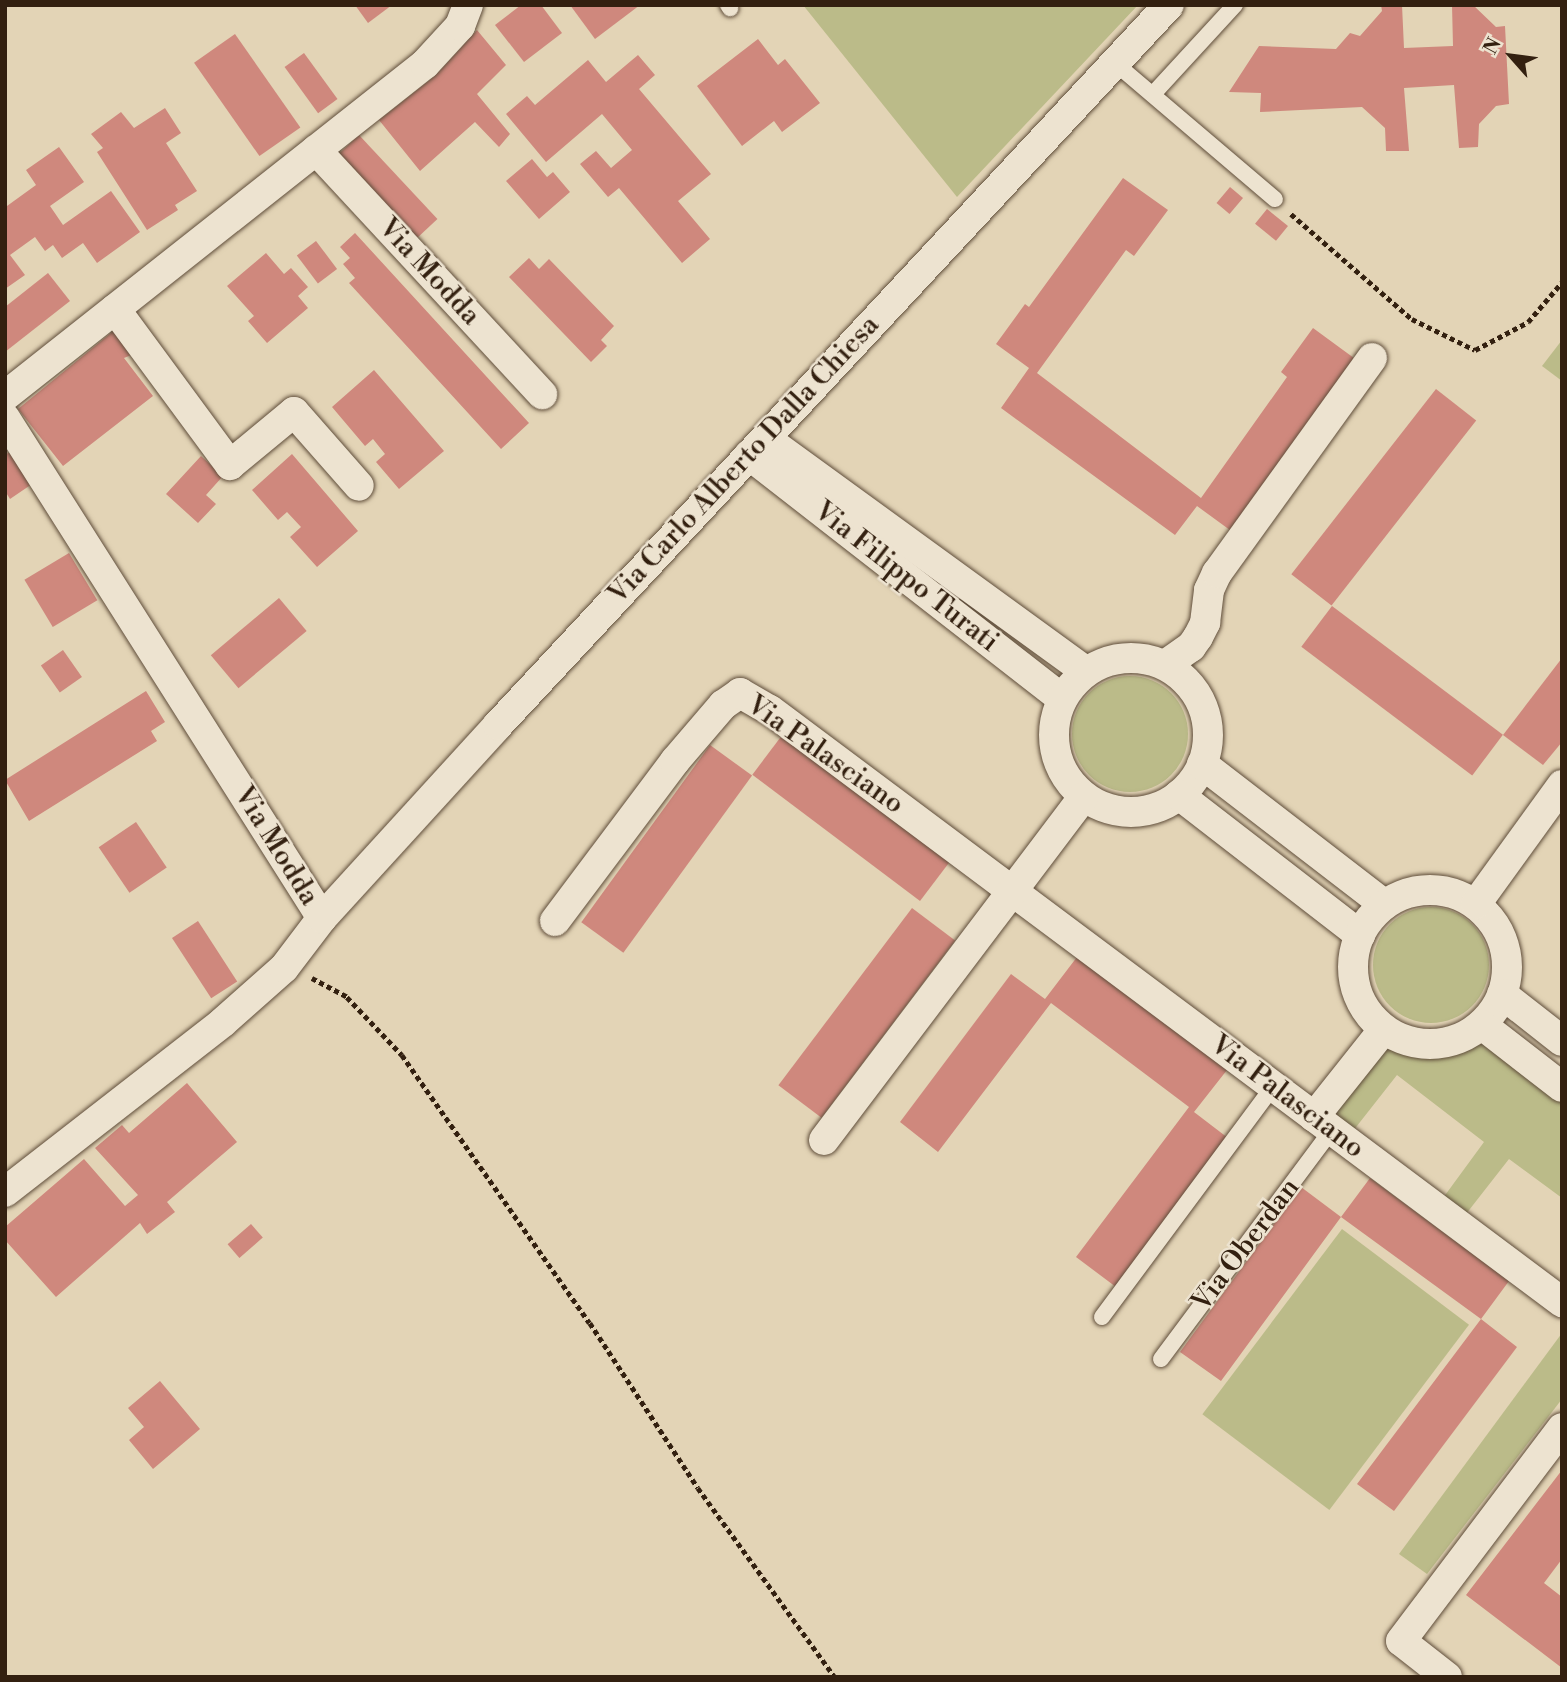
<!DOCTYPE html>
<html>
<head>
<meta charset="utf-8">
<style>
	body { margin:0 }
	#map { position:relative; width:1567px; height:1682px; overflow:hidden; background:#e3d4b6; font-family:"Libre Bodoni",serif }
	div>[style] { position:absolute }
	.green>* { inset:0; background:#bbbb89; transform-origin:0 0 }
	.round { border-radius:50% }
	.building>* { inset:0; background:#cf887d; transform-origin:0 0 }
	.path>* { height:4.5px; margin-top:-2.25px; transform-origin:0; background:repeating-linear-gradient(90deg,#332010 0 5px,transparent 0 8.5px) }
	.roads { filter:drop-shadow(0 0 2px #5f4d3a) drop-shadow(0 0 2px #5f4d3a) }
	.lane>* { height:16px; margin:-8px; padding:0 8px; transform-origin:8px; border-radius:8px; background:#ede3d0 }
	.street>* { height:30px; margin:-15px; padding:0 15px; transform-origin:15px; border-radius:15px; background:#ede3d0 }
	.street>.ring { margin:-15px; padding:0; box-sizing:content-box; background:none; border:30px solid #ede3d0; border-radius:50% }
	span { translate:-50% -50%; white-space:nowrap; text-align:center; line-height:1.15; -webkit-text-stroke:5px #ede3d0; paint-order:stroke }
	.street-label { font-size:28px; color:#332010 }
	.frame { position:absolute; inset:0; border:7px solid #332010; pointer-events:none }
	.north { position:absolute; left:1476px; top:21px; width:70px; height:70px; -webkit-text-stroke:5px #ede3d0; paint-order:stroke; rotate:298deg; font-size:19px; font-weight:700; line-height:28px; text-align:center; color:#332010 }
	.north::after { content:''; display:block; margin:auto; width:24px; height:32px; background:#332010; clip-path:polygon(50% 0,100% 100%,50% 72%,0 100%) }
</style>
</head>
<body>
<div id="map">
	<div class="green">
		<div style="clip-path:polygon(803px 5px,1138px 5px,957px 197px)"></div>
		<div style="clip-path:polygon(1562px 340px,1562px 381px,1542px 366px)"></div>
		<div class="round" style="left:1072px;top:676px;width:116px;height:116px"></div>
		<div class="round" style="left:1373px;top:907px;width:116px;height:116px"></div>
		<div style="clip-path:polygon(1479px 1040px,1562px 1102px,1562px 1198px,1509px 1159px,1466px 1214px,1443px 1198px,1484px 1142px,1397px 1075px,1353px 1131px,1332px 1115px,1390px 1045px,1430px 1053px,1449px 1051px)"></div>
		<div style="left:1342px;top:1229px;width:159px;height:232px;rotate:37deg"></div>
		<div style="clip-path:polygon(1562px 1333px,1562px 1399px,1427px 1574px,1399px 1554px)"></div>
	</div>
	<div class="building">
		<div style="clip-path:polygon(355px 5px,392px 5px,368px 23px)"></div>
		<div style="clip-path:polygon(521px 5px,541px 5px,562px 33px,524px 62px,495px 25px)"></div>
		<div style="clip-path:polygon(570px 5px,640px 5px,595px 39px)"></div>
		<div style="clip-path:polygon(1381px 5px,1402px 5px,1404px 48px,1453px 46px,1452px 5px,1473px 5px,1496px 27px,1505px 26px,1509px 104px,1496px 106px,1479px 124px,1478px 147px,1459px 148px,1454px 85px,1404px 88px,1409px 151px,1386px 151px,1385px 128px,1362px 107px,1260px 112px,1261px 93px,1229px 92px,1259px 46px,1336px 49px,1350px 33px,1360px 36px,1382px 11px)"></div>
		<div style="clip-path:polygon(477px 30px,506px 65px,477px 94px,510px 134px,499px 147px,475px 122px,420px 171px,379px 120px,436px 75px)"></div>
		<div style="left:235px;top:34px;width:114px;height:50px;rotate:55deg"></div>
		<div style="clip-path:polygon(758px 39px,778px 65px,785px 59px,820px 103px,782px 132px,774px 121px,742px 146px,697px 86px)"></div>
		<div style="left:304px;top:53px;width:57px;height:24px;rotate:54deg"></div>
		<div style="clip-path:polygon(638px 55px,655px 75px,639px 89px,711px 174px,678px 201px,710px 239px,682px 263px,619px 188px,608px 197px,580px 164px,596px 151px,611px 168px,632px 150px,602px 114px,546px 162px,506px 114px,527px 96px,535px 105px,588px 60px,606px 82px)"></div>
		<div style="clip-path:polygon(165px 108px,181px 133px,166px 143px,197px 191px,175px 205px,178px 210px,147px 230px,97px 152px,103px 148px,91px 134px,121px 112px,134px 128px)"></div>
		<div style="left:359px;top:135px;width:115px;height:30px;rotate:47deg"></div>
		<div style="clip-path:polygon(59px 147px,84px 182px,50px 206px,63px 225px,111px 191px,140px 232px,97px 263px,83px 243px,62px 258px,53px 245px,45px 251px,35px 237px,10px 255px,25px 275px,5px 289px,5px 204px,7px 206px,36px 185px,26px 170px)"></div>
		<div style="clip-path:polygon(532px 159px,547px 177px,553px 172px,570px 192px,539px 219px,506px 181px)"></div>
		<div style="clip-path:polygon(1123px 178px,1168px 210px,1134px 256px,1126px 250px,1037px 373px,1201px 498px,1287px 377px,1281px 372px,1313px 328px,1358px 361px,1234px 533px,1197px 506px,1175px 535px,1001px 408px,1029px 368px,996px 344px,1025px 304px,1029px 307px)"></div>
		<div style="left:1230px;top:187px;width:17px;height:21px;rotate:40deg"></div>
		<div style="left:1267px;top:209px;width:27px;height:19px;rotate:39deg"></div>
		<div style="clip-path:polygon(355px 233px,529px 423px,501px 449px,349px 283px,355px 278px,343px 264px,350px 258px,340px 247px)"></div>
		<div style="left:316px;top:241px;width:35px;height:24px;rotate:53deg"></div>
		<div style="clip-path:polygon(266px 253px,284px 274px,291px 268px,308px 287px,298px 296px,308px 308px,267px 343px,248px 321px,254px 316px,227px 286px)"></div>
		<div style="clip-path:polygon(529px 258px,539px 269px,549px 259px,614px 326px,601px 340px,607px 346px,591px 362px,509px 277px)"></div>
		<div style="clip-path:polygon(48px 273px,70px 301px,5px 352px,5px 307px)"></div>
		<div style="clip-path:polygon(117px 328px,136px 353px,124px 358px,153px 396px,63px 466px,18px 409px)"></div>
		<div style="clip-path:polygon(374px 370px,444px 451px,399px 489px,376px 462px,385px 454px,373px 439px,365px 446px,332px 407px)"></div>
		<div style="left:1436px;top:389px;width:51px;height:235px;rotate:38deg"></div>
		<div style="clip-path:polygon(13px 450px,35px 482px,10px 499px,5px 491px,5px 455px)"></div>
		<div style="clip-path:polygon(292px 454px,358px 531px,317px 567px,290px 537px,301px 527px,287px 512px,278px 520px,252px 490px)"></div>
		<div style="clip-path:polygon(201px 456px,223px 476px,206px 495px,216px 504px,198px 523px,166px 494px)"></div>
		<div style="left:69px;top:553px;width:55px;height:52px;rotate:59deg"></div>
		<div style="left:279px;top:598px;width:43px;height:89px;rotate:50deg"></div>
		<div style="left:1332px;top:606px;width:214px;height:51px;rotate:37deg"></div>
		<div style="left:63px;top:650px;width:33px;height:27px;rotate:55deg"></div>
		<div style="clip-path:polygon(1562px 658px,1562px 742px,1543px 765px,1503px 735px)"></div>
		<div style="clip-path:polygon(146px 691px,165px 722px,151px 731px,157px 741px,29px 821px,5px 780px)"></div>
		<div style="left:783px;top:734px;width:210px;height:51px;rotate:37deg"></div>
		<div style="left:710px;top:745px;width:52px;height:219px;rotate:36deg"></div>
		<div style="left:136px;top:822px;width:55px;height:45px;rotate:56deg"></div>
		<div style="left:912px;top:908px;width:54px;height:222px;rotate:37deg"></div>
		<div style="left:198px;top:921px;width:72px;height:31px;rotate:57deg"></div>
		<div style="clip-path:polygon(1077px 957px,1227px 1070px,1194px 1112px,1228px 1138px,1116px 1287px,1076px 1257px,1189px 1107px,1051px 1003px,938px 1152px,900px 1122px,1011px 974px,1045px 999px)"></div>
		<div style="clip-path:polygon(187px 1083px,237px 1142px,167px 1202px,175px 1212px,147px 1234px,140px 1223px,56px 1297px,5px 1240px,5px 1227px,84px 1159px,125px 1206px,138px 1195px,95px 1148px,122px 1125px,129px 1133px)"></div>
		<div style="clip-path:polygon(1370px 1178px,1509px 1281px,1481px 1319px,1517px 1347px,1394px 1511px,1357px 1484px,1481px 1319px,1341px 1217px,1221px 1381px,1180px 1352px,1301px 1187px,1341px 1217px)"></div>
		<div style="left:251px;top:1224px;width:18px;height:31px;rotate:49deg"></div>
		<div style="clip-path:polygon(160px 1381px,200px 1429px,153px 1469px,129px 1440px,144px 1427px,128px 1408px)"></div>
		<div style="clip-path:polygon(1562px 1470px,1562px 1559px,1544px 1583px,1562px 1597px,1562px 1668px,1466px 1595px)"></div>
	</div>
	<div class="path">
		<div style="left:1291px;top:214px;width:160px;rotate:41deg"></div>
		<div style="left:1412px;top:319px;width:70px;rotate:26.2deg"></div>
		<div style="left:1475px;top:350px;width:60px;rotate:-27.8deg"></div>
		<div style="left:1528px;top:322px;width:52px;rotate:-49.6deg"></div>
		<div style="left:312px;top:978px;width:40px;rotate:28deg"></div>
		<div style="left:347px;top:997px;width:80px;rotate:46.5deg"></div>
		<div style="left:402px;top:1055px;width:327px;rotate:55deg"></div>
		<div style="left:590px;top:1323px;width:197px;rotate:56.8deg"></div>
		<div style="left:698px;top:1488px;width:233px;rotate:54.1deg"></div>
	</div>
	<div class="roads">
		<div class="lane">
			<div style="left:728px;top:5px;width:4px;rotate:56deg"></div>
			<div style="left:1115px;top:63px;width:210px;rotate:40.4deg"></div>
			<div style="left:1154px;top:93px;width:120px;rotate:-47.4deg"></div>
			<div style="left:1102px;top:1317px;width:287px;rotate:-53.4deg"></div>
			<div style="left:1161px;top:1359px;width:286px;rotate:-53.3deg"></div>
		</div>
		<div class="street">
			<div style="left:316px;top:150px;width:333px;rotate:47.2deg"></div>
			<div style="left:115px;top:309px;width:194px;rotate:53.6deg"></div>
			<div style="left:230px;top:465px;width:83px;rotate:-39.6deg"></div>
			<div style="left:294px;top:412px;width:98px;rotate:48.7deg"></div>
			<div style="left:5px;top:396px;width:535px;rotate:-38.33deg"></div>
			<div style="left:425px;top:64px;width:52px;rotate:-47.4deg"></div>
			<div style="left:460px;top:26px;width:22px;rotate:-69deg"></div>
			<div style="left:5px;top:418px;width:592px;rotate:57.63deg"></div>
			<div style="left:766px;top:439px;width:394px;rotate:36deg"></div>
			<div style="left:749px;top:455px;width:397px;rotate:37.9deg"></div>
			<div class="ring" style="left:1054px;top:658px;width:124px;height:124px"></div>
			<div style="left:1165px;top:665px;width:32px;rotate:-35deg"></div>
			<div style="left:1191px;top:647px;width:12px;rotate:-55deg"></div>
			<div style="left:1198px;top:637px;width:16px;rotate:-63deg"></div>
			<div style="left:1205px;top:623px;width:33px;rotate:-83deg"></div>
			<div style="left:1209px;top:590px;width:19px;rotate:-65deg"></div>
			<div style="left:1217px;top:573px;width:265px;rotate:-54.2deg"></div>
			<div style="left:1202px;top:764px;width:230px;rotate:37.6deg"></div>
			<div style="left:1179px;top:795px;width:229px;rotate:37.7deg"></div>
			<div class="ring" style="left:1353px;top:890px;width:124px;height:124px"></div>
			<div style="left:1476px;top:904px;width:147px;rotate:-54.1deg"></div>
			<div style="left:555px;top:921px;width:200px;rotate:-53.1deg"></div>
			<div style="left:675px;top:761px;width:74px;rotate:-49.4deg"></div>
			<div style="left:723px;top:705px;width:21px;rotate:-35deg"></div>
			<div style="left:740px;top:693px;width:34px;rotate:30deg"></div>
			<div style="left:770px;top:710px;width:989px;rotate:36.78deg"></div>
			<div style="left:1502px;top:994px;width:76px;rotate:38.1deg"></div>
			<div style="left:1482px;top:1025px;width:101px;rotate:37.8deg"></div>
			<div style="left:1314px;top:1117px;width:112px;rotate:-51.5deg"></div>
			<div style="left:824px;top:1140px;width:430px;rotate:-52.9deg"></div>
			<div style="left:5px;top:1192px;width:276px;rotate:-37.9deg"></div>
			<div style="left:223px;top:1022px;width:81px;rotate:-41.5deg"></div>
			<div style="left:284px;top:968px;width:63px;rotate:-52.8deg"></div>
			<div style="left:322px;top:918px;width:261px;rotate:-47.6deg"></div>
			<div style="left:498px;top:725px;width:984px;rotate:-47.02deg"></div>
			<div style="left:1447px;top:1677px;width:58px;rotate:-142deg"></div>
			<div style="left:1401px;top:1641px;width:267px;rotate:-52.9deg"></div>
		</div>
	</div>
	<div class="street-label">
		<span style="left:429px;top:272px;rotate:47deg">Via Modda</span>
		<span style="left:744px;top:460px;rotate:-47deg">Via Carlo Alberto Dalla Chiesa</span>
		<span style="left:906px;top:577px;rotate:38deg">Via Filippo Turati</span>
		<span style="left:825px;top:755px;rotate:35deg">Via Palasciano</span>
		<span style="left:276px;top:846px;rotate:58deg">Via Modda</span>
		<span style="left:1287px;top:1097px;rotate:37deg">Via Palasciano</span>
		<span style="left:1246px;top:1245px;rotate:-53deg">Via Oberdan</span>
	</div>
	<div class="frame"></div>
	<div class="north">N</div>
</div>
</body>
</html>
